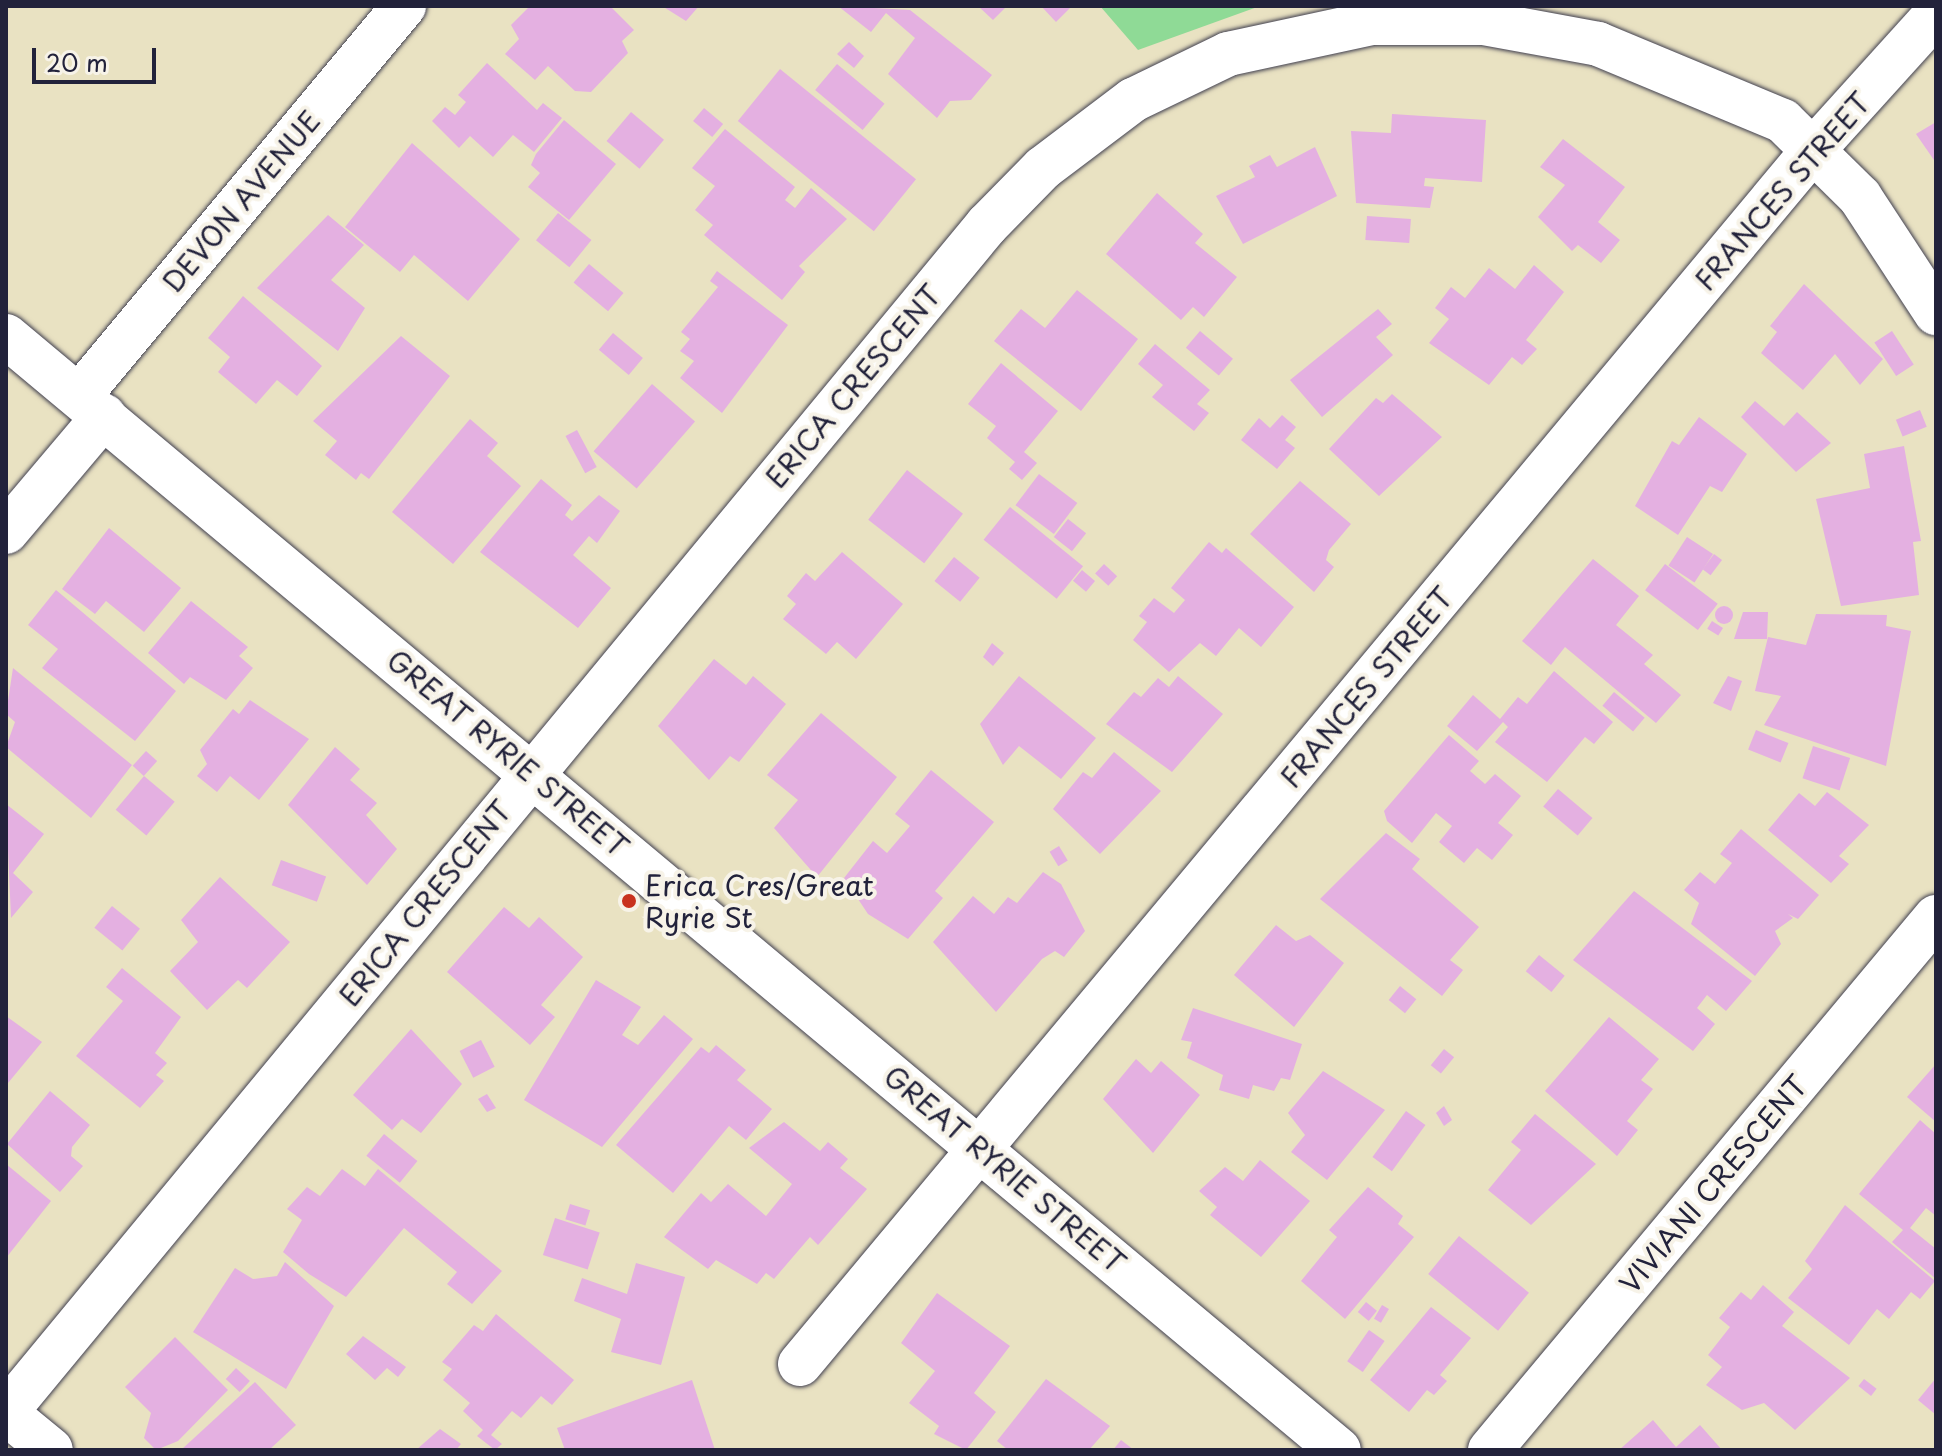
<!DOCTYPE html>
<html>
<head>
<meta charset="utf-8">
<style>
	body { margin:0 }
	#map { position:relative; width:1942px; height:1456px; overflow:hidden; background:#e9e2c2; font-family:"Playpen Sans",sans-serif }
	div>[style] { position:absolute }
	.green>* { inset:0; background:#8fda96 }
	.building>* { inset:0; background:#e4b0e1; transform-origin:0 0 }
	.round { border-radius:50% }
	.roads { filter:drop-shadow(0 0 2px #403f4f) drop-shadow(0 0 2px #403f4f) }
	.minor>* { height:44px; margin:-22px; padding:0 22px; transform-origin:22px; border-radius:22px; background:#fff }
	.secondary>* { height:44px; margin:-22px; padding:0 22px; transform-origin:22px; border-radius:22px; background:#fff }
	.dots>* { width:22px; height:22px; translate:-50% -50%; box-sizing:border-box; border:4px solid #f7f3e8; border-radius:50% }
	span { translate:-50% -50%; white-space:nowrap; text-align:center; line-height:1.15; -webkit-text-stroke:8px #f7f3e8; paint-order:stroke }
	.street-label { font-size:28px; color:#22223b }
	.poi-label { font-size:28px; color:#22223b }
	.left { translate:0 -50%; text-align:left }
	.frame { position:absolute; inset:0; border:8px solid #22223b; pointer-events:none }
	.scale { position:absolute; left:32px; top:48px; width:124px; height:36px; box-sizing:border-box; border:4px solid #22223b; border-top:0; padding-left:10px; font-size:24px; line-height:28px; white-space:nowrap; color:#22223b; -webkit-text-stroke:6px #f7f3e8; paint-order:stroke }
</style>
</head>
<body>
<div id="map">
	<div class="green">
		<div style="clip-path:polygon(1100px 6px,1260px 6px,1138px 50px)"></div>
	</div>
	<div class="building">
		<div style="clip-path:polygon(530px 6px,610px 6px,634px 30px,622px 41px,628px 53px,591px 92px,575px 91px,548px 66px,535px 80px,505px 54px,519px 39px,511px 25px)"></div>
		<div style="clip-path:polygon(662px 6px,699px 6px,686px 21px)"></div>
		<div style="clip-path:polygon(838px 6px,910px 10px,992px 75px,971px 100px,950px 101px,937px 118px,888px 74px,915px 38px,886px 13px,871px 32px)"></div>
		<div style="clip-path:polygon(978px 6px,1007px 6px,993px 20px)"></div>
		<div style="clip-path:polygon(1041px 6px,1072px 6px,1056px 22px)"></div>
		<div style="clip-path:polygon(849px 42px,864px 56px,854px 68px,837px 54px)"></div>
		<div style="clip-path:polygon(487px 63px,537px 110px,543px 103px,562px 118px,534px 152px,513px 135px,493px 157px,470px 136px,459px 148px,432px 121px,445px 107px,455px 115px,466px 102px,458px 95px)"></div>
		<div style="left:837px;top:64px;width:62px;height:34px;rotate:40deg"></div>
		<div style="left:780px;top:69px;width:175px;height:67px;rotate:39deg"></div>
		<div style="left:704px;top:108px;width:25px;height:17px;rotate:40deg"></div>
		<div style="left:631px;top:112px;width:43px;height:38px;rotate:40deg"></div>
		<div style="clip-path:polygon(1392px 114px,1486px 120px,1482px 182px,1425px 178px,1424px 186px,1434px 187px,1430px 208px,1356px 203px,1351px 131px,1391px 133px)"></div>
		<div style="clip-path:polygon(564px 120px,616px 164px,569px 220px,528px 187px,540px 173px,531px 165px,536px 154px)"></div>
		<div style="clip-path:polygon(1936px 122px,1936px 163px,1916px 134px)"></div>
		<div style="clip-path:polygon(725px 129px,795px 187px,785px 200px,795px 208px,811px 188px,847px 219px,799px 266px,805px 272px,782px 300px,704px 235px,713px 225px,695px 210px,715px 186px,692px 168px)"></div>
		<div style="clip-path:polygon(1563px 139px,1625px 187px,1598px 222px,1620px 240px,1601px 263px,1578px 245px,1572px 251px,1538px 217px,1565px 185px,1540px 167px)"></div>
		<div style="clip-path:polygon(412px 143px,520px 239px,468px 301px,414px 255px,400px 272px,345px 227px)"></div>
		<div style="clip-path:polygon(1315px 147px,1337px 196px,1243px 244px,1216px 196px,1255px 177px,1249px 166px,1270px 155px,1277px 167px)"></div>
		<div style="clip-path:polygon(1157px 193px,1203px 234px,1195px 243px,1237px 277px,1204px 317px,1193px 307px,1181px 320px,1106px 254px)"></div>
		<div style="left:558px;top:213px;width:43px;height:35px;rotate:39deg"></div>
		<div style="clip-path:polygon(328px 215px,364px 245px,331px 280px,365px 308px,338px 351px,257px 288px)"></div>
		<div style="left:1367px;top:216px;width:44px;height:24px;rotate:4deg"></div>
		<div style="left:589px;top:264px;width:45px;height:24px;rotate:40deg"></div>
		<div style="clip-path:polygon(1534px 265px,1564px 292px,1526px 340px,1537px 349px,1522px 365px,1512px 357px,1489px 385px,1429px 343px,1449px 319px,1435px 308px,1451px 287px,1465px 298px,1489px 268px,1515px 289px)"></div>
		<div style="clip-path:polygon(717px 271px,788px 325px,722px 413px,680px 378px,694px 361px,680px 351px,690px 339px,681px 332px,718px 287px,710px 281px)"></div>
		<div style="clip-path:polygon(1804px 284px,1883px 359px,1860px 385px,1835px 354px,1803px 390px,1761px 353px,1777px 332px,1770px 326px)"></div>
		<div style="clip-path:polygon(1077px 290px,1138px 339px,1081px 411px,994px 341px,1021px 309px,1045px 328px)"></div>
		<div style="clip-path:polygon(243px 296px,322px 366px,297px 396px,277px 380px,256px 404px,218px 372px,230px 357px,208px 338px)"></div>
		<div style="clip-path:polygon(1378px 309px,1392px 324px,1376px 337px,1393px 355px,1322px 417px,1290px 380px)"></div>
		<div style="left:1200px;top:331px;width:43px;height:22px;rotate:40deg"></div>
		<div style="left:1892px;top:331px;width:40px;height:21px;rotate:57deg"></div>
		<div style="left:613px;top:333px;width:39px;height:22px;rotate:40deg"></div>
		<div style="clip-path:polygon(401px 336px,450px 376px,369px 479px,361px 473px,356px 480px,325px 455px,337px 441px,313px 421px)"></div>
		<div style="clip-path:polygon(1155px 344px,1210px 390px,1197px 404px,1209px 413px,1194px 431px,1152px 397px,1163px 385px,1138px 364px)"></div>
		<div style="clip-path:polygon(1001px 363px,1058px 411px,1024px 452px,1037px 463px,1022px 480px,1009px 469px,1015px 462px,987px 438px,996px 426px,968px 404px)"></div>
		<div style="left:652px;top:384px;width:57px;height:89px;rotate:41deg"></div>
		<div style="clip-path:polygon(1392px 394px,1442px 437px,1379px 496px,1329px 449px,1376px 398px,1383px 403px)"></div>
		<div style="clip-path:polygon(1755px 401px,1784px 426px,1797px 412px,1831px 443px,1796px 472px,1741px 417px)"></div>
		<div style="left:1920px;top:410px;width:18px;height:26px;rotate:68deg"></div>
		<div style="clip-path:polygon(1282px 415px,1296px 427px,1285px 440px,1295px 448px,1277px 469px,1241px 440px,1259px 418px,1270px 428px)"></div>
		<div style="clip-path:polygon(1699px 417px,1747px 454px,1722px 492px,1710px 486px,1678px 535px,1635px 506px,1672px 441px,1679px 445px)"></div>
		<div style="clip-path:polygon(470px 419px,498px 443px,487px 456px,521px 486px,453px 564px,392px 512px)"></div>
		<div style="left:577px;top:430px;width:42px;height:13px;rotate:62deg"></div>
		<div style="clip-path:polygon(1904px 446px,1921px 541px,1913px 542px,1919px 595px,1841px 606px,1816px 499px,1870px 488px,1864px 454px)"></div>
		<div style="left:907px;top:470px;width:71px;height:63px;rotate:38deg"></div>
		<div style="left:1039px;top:474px;width:48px;height:39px;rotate:37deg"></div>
		<div style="clip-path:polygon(541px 479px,572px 505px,565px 515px,572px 521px,599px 495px,620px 511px,597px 543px,589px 536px,573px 555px,611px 588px,578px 628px,480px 552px)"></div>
		<div style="clip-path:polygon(1300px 481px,1351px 524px,1329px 550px,1326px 560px,1334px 567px,1314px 592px,1250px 534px)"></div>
		<div style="left:1010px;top:507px;width:94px;height:42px;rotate:39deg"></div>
		<div style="left:1068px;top:519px;width:23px;height:23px;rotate:38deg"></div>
		<div style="clip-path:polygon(109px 528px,181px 588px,144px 632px,106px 601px,95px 614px,62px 589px)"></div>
		<div style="left:1687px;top:537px;width:31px;height:34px;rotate:33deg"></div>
		<div style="clip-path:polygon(1209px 542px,1222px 553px,1226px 548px,1294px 607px,1261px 647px,1239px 628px,1216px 656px,1200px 643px,1169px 672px,1133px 640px,1147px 622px,1139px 616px,1154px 598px,1174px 613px,1185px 600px,1171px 588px)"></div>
		<div style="clip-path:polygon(842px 552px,903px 604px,856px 659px,837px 642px,826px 654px,783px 619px,796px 604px,787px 596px,806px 573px,815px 581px)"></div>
		<div style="left:1714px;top:554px;width:10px;height:19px;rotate:37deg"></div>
		<div style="left:954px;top:557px;width:33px;height:31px;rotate:39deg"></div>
		<div style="clip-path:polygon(1593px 559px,1639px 596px,1616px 625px,1653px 655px,1644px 664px,1681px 695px,1656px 723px,1565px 647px,1551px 665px,1522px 641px)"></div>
		<div style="left:1104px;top:564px;width:18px;height:13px;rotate:43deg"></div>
		<div style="left:1665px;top:564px;width:66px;height:33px;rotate:37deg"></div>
		<div style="left:1082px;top:570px;width:17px;height:14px;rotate:40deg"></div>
		<div style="clip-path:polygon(56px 590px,176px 691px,135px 741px,42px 668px,58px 649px,28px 625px)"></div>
		<div style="clip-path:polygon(191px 601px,248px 647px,239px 656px,253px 668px,226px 700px,190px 677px,184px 684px,148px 653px)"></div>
		<div class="round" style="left:1715px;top:606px;width:18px;height:18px"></div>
		<div style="clip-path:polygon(1743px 612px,1768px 612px,1767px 639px,1734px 639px)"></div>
		<div style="clip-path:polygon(1816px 614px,1887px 615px,1886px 626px,1911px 631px,1886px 766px,1764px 725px,1781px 696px,1755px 691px,1768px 637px,1806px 645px)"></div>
		<div style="left:1712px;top:621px;width:13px;height:9px;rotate:32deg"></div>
		<div style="clip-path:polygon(992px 643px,1004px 653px,993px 666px,983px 657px)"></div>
		<div style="clip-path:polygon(714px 659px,746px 685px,753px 676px,786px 704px,739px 762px,730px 756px,709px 780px,658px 726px)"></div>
		<div style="clip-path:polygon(13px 668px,132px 765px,91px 818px,6px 747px,15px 722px,6px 714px)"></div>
		<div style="clip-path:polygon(1554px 671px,1613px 722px,1594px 744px,1585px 737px,1547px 782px,1495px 742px,1508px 727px,1503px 722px,1477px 751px,1447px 726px,1473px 695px,1500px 719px,1518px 697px,1527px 704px)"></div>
		<div style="clip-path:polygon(1019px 676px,1096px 738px,1061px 779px,1019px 746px,1003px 765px,980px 724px)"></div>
		<div style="clip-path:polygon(1178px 676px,1223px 714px,1172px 772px,1106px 724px,1134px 692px,1141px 697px,1158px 678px,1169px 687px)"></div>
		<div style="clip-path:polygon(1728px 676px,1742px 681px,1731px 711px,1713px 703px)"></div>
		<div style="left:1614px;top:692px;width:40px;height:18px;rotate:40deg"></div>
		<div style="clip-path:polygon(250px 700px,309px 739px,259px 800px,230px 776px,217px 792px,197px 776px,207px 764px,200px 750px,233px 709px,239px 714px)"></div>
		<div style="clip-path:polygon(821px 713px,897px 777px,817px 877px,774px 828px,798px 800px,767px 775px)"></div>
		<div style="left:1756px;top:730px;width:35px;height:21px;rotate:22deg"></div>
		<div style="clip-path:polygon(1449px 735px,1479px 761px,1470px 771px,1485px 784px,1495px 774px,1521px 796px,1498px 823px,1513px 835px,1492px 860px,1477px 848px,1464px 863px,1439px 842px,1452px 826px,1436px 813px,1412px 843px,1387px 821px,1384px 811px)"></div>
		<div style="left:1813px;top:746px;width:39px;height:34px;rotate:18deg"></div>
		<div style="clip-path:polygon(335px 747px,360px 769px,350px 780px,377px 803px,366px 815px,397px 849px,367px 885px,288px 805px)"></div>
		<div style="left:146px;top:751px;width:15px;height:20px;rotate:42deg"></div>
		<div style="clip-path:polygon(1114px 752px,1161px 791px,1100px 854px,1053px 809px,1083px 772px,1092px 778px)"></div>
		<div style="clip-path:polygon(931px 770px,994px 822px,935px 891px,943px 898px,908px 939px,868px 914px,844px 878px,873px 841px,887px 853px,910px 826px,895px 814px)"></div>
		<div style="left:144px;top:776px;width:40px;height:44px;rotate:40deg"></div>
		<div style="left:1558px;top:789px;width:45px;height:23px;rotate:40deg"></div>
		<div style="clip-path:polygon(1827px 792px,1869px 825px,1839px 856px,1849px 864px,1831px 883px,1768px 830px,1799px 793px,1815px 806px)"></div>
		<div style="clip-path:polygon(6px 804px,44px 834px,13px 873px,33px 892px,11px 918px)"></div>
		<div style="clip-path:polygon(1741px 829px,1819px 895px,1798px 919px,1788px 914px,1793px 918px,1775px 931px,1781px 944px,1755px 976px,1691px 924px,1699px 903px,1684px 890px,1700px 872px,1715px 884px,1732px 863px,1720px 854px)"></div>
		<div style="clip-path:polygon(1386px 833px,1420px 859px,1412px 869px,1479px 927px,1450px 960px,1463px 970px,1442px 996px,1320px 899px)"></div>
		<div style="left:1059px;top:846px;width:17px;height:11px;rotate:59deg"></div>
		<div style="left:281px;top:860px;width:48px;height:27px;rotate:20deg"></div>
		<div style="clip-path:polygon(1043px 872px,1061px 884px,1085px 931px,1064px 957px,1055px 951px,1042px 959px,996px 1012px,933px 942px,973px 896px,994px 914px,1008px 897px,1017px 903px)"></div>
		<div style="clip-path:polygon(220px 877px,290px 942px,247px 988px,238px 980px,207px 1010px,170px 971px,198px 942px,181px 920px)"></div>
		<div style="clip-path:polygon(1634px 891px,1752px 981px,1726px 1011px,1707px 995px,1697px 1008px,1715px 1024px,1693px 1051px,1573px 960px)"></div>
		<div style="left:112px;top:906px;width:36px;height:28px;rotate:39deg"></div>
		<div style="clip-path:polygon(504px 907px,529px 928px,539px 917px,583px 957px,541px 1005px,555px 1017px,530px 1045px,447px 972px)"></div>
		<div style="clip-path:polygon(1276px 925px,1296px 941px,1310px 935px,1344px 963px,1294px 1027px,1234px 975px)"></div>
		<div style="left:1539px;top:955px;width:33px;height:21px;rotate:39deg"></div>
		<div style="clip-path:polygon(122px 968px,181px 1017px,155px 1053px,167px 1063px,156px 1075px,164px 1081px,140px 1108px,76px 1056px,123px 1001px,106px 987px)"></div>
		<div style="clip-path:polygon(596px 980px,641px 1007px,622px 1035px,638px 1045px,664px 1015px,693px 1039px,602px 1147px,524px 1100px)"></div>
		<div style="left:1400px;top:986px;width:21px;height:18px;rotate:39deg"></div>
		<div style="clip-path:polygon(1193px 1008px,1302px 1044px,1290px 1080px,1281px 1078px,1274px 1091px,1253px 1085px,1249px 1099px,1219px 1090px,1223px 1075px,1187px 1058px,1192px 1042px,1181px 1040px)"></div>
		<div style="clip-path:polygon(6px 1016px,42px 1042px,8px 1083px,6px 1081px)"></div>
		<div style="clip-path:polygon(1609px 1017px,1659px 1059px,1641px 1080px,1653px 1089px,1627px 1121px,1638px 1130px,1617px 1156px,1545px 1091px)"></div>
		<div style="clip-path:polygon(411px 1029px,462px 1084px,421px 1133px,402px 1119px,392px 1130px,353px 1095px)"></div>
		<div style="left:481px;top:1040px;width:30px;height:24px;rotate:63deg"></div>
		<div style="clip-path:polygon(716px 1045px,746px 1070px,737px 1080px,772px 1109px,746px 1140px,729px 1126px,673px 1193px,616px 1145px,701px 1047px,709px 1053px)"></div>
		<div style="left:1444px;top:1049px;width:13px;height:21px;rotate:39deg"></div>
		<div style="clip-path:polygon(1136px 1059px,1151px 1073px,1161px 1061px,1200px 1095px,1153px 1153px,1103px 1099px)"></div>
		<div style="clip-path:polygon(1936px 1064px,1936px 1122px,1907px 1097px)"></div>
		<div style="clip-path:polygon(1323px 1071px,1385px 1110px,1327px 1180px,1291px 1152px,1305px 1135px,1288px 1113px)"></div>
		<div style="clip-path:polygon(50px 1091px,90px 1125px,72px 1147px,71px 1156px,83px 1166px,60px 1192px,7px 1144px)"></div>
		<div style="clip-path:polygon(487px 1094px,496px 1108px,487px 1112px,478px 1099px)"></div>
		<div style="clip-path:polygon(1444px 1106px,1452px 1120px,1444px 1126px,1436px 1113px)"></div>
		<div style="left:1406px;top:1111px;width:24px;height:57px;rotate:36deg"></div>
		<div style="clip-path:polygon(1535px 1114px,1596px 1164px,1531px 1225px,1488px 1190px,1521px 1150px,1511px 1142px)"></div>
		<div style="clip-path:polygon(1920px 1120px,1936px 1134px,1936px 1216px,1926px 1208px,1910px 1228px,1936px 1249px,1936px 1279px,1892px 1242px,1903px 1230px,1859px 1194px)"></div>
		<div style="clip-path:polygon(784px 1122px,820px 1151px,828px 1142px,848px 1159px,840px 1168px,867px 1189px,818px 1245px,810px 1237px,774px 1279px,766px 1273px,757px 1284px,716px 1260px,708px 1269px,664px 1237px,701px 1193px,711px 1202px,728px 1184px,766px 1216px,792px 1184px,749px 1148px)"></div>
		<div style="left:384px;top:1134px;width:43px;height:28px;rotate:39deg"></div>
		<div style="clip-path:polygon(1260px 1160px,1310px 1201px,1261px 1257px,1210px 1215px,1217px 1207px,1199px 1191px,1225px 1167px,1243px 1181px)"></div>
		<div style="clip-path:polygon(6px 1164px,51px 1201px,6px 1258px)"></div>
		<div style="clip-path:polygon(342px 1169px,365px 1186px,378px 1169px,502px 1271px,472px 1304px,447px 1284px,457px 1272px,404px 1228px,346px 1297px,309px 1274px,283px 1252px,302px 1220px,287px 1209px,307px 1187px,320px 1196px)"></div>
		<div style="clip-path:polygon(1368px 1187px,1403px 1216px,1398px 1224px,1414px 1237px,1345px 1319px,1301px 1281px,1337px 1237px,1329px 1230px)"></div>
		<div style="left:570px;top:1204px;width:21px;height:16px;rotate:17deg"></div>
		<div style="clip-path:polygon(1845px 1205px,1935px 1281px,1920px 1299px,1911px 1292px,1889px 1319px,1877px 1309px,1849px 1345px,1788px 1298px,1812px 1269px,1805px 1261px)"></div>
		<div style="left:555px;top:1218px;width:47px;height:39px;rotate:18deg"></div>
		<div style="left:1459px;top:1236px;width:90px;height:49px;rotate:39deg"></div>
		<div style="clip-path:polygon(285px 1262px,334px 1306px,286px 1389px,193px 1332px,235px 1268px,253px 1279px,277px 1276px)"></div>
		<div style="clip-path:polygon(636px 1263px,685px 1277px,661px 1365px,611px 1352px,621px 1319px,574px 1301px,582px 1278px,627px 1294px)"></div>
		<div style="clip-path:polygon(1763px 1285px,1794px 1312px,1782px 1326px,1850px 1378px,1795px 1430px,1764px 1403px,1742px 1410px,1706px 1385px,1722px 1367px,1708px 1355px,1730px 1327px,1719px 1318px,1741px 1292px,1751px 1300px)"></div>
		<div style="clip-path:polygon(937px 1293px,1010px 1346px,974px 1393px,996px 1412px,966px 1450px,934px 1434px,939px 1426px,909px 1403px,935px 1371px,901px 1343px)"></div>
		<div style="left:1366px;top:1302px;width:14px;height:13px;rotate:39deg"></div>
		<div style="left:1382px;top:1305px;width:8px;height:16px;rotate:30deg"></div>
		<div style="clip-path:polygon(1431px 1307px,1471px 1338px,1440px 1375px,1447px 1381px,1434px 1395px,1427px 1390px,1409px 1412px,1370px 1380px)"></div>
		<div style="clip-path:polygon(496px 1314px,574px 1380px,552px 1405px,541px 1396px,521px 1418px,512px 1411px,491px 1435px,502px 1444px,495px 1450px,477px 1436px,483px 1430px,463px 1411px,470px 1403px,443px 1380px,452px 1369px,442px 1362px,474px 1325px,483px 1331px)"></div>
		<div style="left:1369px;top:1330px;width:19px;height:38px;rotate:35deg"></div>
		<div style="clip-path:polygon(363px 1336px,406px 1367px,398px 1377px,387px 1368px,375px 1380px,346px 1354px)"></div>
		<div style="clip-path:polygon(175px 1337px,228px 1390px,178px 1441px,156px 1450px,144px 1438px,151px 1413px,125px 1387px)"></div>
		<div style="left:236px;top:1368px;width:19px;height:15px;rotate:43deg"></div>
		<div style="clip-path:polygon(1936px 1378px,1936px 1415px,1918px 1400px)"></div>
		<div style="clip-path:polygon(1046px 1379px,1110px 1426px,1089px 1450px,1008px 1450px,997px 1441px)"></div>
		<div style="left:1864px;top:1379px;width:16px;height:9px;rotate:38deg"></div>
		<div style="clip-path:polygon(692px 1380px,715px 1450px,565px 1450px,557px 1428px)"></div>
		<div style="clip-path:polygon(255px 1382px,296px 1425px,269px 1450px,181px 1450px)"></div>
		<div style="clip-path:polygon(1653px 1420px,1676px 1447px,1700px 1425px,1722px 1450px,1619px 1450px)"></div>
		<div style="clip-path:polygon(440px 1429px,461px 1444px,456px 1450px,416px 1450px)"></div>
		<div style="clip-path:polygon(1121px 1440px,1134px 1450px,1113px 1450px)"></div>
	</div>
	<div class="roads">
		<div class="minor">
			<div style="left:79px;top:396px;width:508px;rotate:-50.19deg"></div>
			<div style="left:6px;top:532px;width:152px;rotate:-49.8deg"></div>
			<div style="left:800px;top:1364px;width:1584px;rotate:-50.15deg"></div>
			<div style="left:1815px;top:148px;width:181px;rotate:-47.9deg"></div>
			<div style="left:6px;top:1412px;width:1540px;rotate:-50.43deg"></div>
			<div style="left:987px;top:225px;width:80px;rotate:-45.5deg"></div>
			<div style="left:1043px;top:168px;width:113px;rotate:-37.1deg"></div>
			<div style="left:1133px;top:100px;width:106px;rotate:-25.8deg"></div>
			<div style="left:1228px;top:54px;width:146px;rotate:-12.2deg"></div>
			<div style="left:1371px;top:23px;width:113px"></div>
			<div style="left:1484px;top:23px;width:116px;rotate:10.4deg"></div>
			<div style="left:1598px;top:44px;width:200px;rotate:22.6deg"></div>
			<div style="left:1783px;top:121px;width:108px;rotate:44.6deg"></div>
			<div style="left:1860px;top:197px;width:139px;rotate:56.8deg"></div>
			<div style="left:6px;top:1413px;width:58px;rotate:39.4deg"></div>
			<div style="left:1490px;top:1450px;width:695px;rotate:-50.08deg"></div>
		</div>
		<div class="secondary">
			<div style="left:6px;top:336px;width:1737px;rotate:39.89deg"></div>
		</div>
	</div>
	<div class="dots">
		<div style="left:629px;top:901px;background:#c8321e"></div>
	</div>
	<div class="street-label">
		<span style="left:1782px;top:191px;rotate:-49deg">FRANCES STREET</span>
		<span style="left:241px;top:201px;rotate:-50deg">DEVON AVENUE</span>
		<span style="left:853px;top:386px;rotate:-50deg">ERICA CRESCENT</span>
		<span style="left:1366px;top:687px;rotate:-50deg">FRANCES STREET</span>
		<span style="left:508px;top:753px;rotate:40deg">GREAT RYRIE STREET</span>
		<span style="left:425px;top:903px;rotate:-51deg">ERICA CRESCENT</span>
		<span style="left:1005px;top:1169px;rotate:40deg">GREAT RYRIE STREET</span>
		<span style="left:1713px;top:1184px;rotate:-50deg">VIVIANI CRESCENT</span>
	</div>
	<div class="poi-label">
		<span class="left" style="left:645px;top:901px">Erica Cres/Great<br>Ryrie St</span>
	</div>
	<div class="frame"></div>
	<div class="scale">20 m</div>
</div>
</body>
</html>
